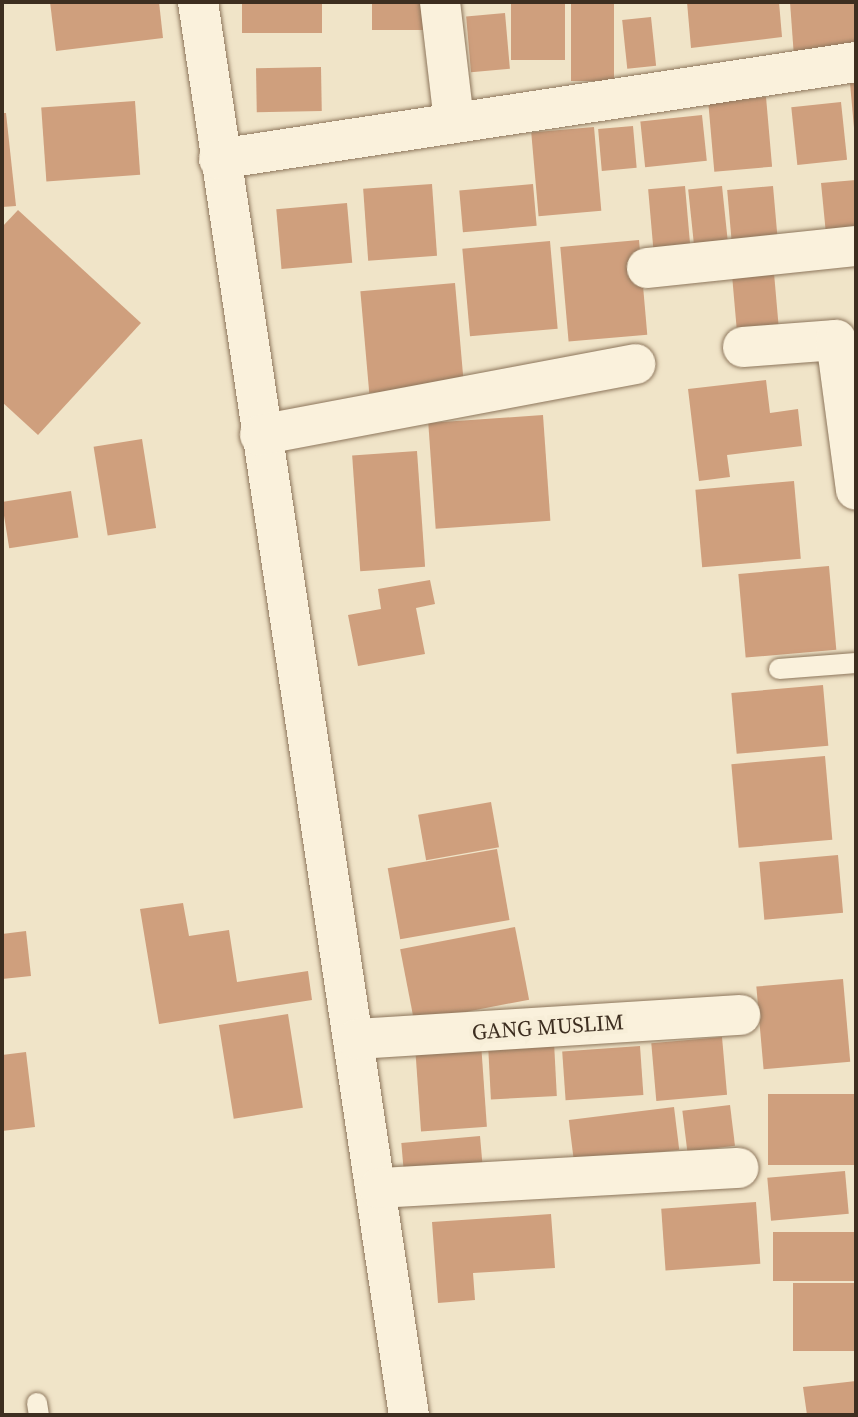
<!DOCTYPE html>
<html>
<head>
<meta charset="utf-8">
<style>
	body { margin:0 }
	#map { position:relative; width:858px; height:1417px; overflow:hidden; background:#f0e4c8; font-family:"Source Serif 4",serif }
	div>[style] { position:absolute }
	.building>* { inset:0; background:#cf9f7d; transform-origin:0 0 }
	.roads { filter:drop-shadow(0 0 2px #8d765c) drop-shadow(0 0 2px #8d765c) }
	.service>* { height:20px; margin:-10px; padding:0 10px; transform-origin:10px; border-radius:10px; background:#faf1dc }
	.minor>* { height:40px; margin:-20px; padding:0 20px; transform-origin:20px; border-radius:20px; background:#faf1dc }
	span { translate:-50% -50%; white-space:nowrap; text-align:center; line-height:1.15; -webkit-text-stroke:8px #f7eed8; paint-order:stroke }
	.street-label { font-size:22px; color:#3d2e20 }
	.frame { position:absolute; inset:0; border:4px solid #3d2e20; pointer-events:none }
</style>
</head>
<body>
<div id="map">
	<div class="building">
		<div style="clip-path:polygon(50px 2px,159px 2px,163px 38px,56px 51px)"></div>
		<div style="left:242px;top:2px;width:80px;height:31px"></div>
		<div style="left:372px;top:2px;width:53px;height:28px"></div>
		<div style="left:511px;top:2px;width:54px;height:58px"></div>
		<div style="left:571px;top:2px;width:43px;height:79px"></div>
		<div style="clip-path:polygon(687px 2px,779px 2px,782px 37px,691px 48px)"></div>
		<div style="clip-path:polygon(790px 2px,856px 2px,856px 52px,794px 57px)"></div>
		<div style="left:505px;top:13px;width:56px;height:39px;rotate:85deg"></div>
		<div style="left:651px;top:17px;width:49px;height:29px;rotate:84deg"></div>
		<div style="left:321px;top:67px;width:44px;height:65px;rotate:89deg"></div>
		<div style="clip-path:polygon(850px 83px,856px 83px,856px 128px,854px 128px)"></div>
		<div style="left:766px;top:97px;width:70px;height:58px;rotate:85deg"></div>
		<div style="left:135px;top:101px;width:74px;height:94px;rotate:86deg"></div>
		<div style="left:841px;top:102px;width:58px;height:50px;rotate:84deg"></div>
		<div style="clip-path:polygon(2px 113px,6px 113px,16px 206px,2px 207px)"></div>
		<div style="left:702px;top:115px;width:46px;height:62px;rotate:84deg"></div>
		<div style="left:633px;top:126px;width:42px;height:35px;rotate:85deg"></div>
		<div style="left:594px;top:127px;width:84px;height:63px;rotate:85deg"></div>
		<div style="clip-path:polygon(856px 180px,856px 232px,826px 234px,821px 183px)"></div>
		<div style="left:432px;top:184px;width:72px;height:69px;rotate:86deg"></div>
		<div style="left:533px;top:184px;width:42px;height:74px;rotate:85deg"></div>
		<div style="left:685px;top:186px;width:73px;height:37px;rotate:85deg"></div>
		<div style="left:722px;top:186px;width:68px;height:34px;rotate:84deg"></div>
		<div style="left:773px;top:186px;width:63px;height:46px;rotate:85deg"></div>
		<div style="left:347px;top:203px;width:60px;height:71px;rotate:85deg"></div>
		<div style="clip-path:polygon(18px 210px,141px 323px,38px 435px,2px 402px,2px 227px)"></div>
		<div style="left:639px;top:240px;width:95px;height:79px;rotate:85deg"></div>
		<div style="left:550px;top:241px;width:88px;height:88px;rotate:85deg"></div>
		<div style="left:774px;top:273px;width:69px;height:42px;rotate:85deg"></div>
		<div style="left:455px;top:283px;width:102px;height:95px;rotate:85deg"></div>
		<div style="clip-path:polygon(766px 380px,770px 413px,798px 409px,802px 446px,727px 455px,730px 477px,699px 481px,688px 389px)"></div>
		<div style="left:543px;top:415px;width:106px;height:115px;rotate:86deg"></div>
		<div style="left:142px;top:439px;width:90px;height:49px;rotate:81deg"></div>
		<div style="left:417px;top:451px;width:116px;height:65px;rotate:86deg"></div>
		<div style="left:794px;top:481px;width:78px;height:99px;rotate:85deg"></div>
		<div style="left:71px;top:491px;width:47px;height:70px;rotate:81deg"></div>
		<div style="left:829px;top:566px;width:84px;height:91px;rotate:85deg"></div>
		<div style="clip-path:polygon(430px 580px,435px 604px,416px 608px,425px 654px,358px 666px,348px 615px,381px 609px,378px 589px)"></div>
		<div style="left:823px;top:685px;width:61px;height:92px;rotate:85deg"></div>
		<div style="left:825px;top:756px;width:84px;height:94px;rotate:85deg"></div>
		<div style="left:491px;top:802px;width:46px;height:74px;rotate:80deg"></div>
		<div style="left:497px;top:849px;width:72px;height:111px;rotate:80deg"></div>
		<div style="left:838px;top:855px;width:58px;height:79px;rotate:85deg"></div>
		<div style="clip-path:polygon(183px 903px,189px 936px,229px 930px,237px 982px,308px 971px,312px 1000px,159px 1024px,140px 909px)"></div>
		<div style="left:515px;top:927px;width:74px;height:117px;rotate:79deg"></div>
		<div style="clip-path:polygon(26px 931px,31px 976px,2px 979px,2px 934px)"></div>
		<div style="left:843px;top:979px;width:83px;height:87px;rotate:85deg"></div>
		<div style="left:288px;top:1014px;width:95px;height:70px;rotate:81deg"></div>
		<div style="left:722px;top:1037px;width:58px;height:71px;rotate:85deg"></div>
		<div style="left:554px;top:1042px;width:54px;height:66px;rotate:87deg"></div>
		<div style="left:481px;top:1043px;width:84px;height:66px;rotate:86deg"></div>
		<div style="left:640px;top:1046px;width:49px;height:78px;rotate:86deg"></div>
		<div style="clip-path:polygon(26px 1052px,35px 1127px,2px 1131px,2px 1055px)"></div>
		<div style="left:856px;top:1094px;width:71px;height:88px;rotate:90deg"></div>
		<div style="left:730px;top:1105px;width:41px;height:48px;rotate:83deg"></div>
		<div style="left:674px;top:1107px;width:43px;height:106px;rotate:83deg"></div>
		<div style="left:480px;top:1136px;width:33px;height:79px;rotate:85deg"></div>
		<div style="left:845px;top:1171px;width:43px;height:78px;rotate:85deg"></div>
		<div style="left:756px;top:1202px;width:62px;height:95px;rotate:86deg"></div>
		<div style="clip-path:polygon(551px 1214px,555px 1268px,473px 1273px,475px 1300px,438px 1303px,432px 1222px)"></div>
		<div style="left:856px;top:1232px;width:49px;height:83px;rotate:90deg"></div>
		<div style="left:856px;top:1283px;width:68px;height:63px;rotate:90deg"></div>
		<div style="clip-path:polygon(856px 1381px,856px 1415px,807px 1415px,803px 1387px)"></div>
	</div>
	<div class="roads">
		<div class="service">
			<div style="left:779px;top:669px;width:77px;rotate:-4.5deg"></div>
			<div style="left:37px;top:1403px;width:12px;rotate:81deg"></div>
		</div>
		<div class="minor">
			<div style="left:198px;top:2px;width:1429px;rotate:81.51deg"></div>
			<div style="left:440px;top:2px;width:120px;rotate:83.3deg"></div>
			<div style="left:219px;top:159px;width:644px;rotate:-8.66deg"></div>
			<div style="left:647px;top:268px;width:210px;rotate:-6deg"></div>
			<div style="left:743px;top:347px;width:93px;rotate:-4.3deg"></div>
			<div style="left:836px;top:340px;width:151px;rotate:82.4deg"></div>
			<div style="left:260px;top:435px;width:382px;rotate:-10.7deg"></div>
			<div style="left:357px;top:1039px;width:384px;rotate:-3.6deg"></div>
			<div style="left:379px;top:1188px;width:360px;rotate:-3.2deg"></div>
		</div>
	</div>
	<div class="street-label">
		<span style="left:548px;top:1027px;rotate:-4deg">GANG MUSLIM</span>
	</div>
	<div class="frame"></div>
</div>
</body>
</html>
